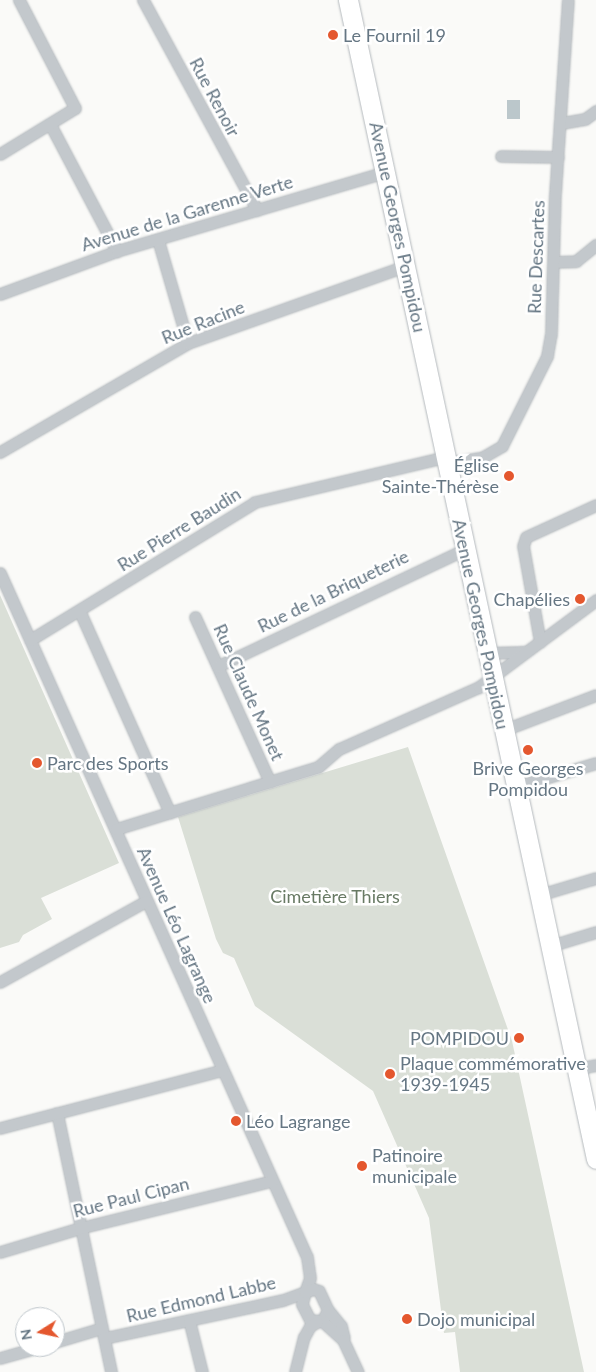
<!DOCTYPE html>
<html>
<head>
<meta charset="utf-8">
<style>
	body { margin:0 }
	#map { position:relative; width:596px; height:1372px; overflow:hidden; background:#fafaf8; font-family:Lato,sans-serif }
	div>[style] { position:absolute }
	.green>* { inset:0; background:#dadfd7 }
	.water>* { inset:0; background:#bbc7cb; transform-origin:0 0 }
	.roads { filter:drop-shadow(0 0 1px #b5babe) drop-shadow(0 0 1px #b5babe) }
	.street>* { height:11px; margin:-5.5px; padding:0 5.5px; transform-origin:5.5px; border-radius:5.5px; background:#c3c8cc }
	.primary>* { height:19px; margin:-9.5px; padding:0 9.5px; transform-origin:9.5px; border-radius:9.5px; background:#fff }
	.dots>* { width:14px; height:14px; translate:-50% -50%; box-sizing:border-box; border:2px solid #fff; border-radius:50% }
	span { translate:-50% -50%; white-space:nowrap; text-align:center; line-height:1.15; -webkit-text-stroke:5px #fff; paint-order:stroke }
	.poi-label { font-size:18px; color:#657683 }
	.left { translate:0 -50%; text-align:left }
	.right { translate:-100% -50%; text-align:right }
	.street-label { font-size:18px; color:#657683 }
	.park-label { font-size:18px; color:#687a64 }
	.north { position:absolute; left:15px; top:1307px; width:50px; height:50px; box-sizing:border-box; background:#fff; border:1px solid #c1c8cd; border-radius:50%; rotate:260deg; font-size:14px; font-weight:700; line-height:20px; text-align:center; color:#657683 }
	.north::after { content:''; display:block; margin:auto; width:18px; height:22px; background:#e4572e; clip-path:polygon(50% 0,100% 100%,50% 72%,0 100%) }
</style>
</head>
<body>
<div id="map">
	<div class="green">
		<div style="clip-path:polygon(0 595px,119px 863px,41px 898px,52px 919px,23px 935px,19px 942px,0 948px)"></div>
		<div style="clip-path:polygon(408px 747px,512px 1041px,584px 1372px,460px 1372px,455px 1332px,444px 1333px,429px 1218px,373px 1091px,255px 1006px,234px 958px,223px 953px,216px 939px,178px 817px)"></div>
	</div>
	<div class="water">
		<div style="left:507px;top:100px;width:13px;height:19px"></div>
	</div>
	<div class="roads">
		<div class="street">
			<div style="left:143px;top:0;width:239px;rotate:61.5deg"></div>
			<div style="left:562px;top:123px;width:23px;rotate:-10deg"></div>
			<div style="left:585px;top:119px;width:14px;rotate:-36deg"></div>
			<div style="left:50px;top:124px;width:144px;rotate:62.2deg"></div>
			<div style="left:0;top:154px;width:88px;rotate:-31.5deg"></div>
			<div style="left:75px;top:108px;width:122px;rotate:-117.4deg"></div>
			<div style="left:501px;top:156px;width:57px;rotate:1deg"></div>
			<div style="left:158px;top:240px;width:107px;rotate:73.8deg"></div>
			<div style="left:553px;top:262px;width:23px;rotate:-2deg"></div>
			<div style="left:576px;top:261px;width:26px;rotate:-39deg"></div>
			<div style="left:0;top:294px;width:125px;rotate:-20.2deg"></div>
			<div style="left:117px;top:251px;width:280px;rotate:-16.4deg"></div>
			<div style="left:0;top:452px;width:217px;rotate:-30.1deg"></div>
			<div style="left:188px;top:343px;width:231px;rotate:-19.5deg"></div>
			<div style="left:447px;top:463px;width:36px;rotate:-9deg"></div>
			<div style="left:483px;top:457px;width:22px;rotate:-30deg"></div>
			<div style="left:502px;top:446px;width:101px;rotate:-63.4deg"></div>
			<div style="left:547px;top:356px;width:22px;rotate:-80deg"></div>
			<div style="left:551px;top:334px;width:140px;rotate:-88.4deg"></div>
			<div style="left:555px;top:194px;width:194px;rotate:-86.2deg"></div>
			<div style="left:0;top:573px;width:750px;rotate:65.83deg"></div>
			<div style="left:307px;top:1257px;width:21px;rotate:82deg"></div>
			<div style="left:310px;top:1278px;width:15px;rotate:110deg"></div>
			<div style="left:305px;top:1292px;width:23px;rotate:160deg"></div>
			<div style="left:283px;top:1300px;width:183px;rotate:168deg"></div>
			<div style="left:80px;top:612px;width:220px;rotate:65.9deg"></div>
			<div style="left:195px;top:617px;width:181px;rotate:65.6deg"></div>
			<div style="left:30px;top:640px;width:264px;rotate:-31.5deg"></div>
			<div style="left:255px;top:502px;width:196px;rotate:-13.3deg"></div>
			<div style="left:540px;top:642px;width:97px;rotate:-100deg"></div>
			<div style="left:523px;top:546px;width:9px;rotate:-72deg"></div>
			<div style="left:526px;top:537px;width:77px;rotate:-24.6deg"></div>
			<div style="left:487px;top:653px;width:38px;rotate:-2deg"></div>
			<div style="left:218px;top:666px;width:273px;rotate:-25.3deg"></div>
			<div style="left:504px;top:730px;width:98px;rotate:-20.8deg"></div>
			<div style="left:515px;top:787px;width:84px;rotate:-16.5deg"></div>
			<div style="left:116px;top:829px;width:211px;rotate:-17.1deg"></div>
			<div style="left:318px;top:767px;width:28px;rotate:-41deg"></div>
			<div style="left:339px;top:749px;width:153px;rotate:-23.9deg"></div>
			<div style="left:479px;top:687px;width:146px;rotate:-36.6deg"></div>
			<div style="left:539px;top:895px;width:59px;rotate:-16.6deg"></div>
			<div style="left:550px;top:946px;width:48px;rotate:-16.9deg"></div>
			<div style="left:0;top:982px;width:167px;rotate:-29deg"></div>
			<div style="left:577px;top:1069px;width:19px;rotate:-12deg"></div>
			<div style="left:57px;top:1113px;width:265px;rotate:78.2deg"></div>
			<div style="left:0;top:1128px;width:229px;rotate:-14.6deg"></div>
			<div style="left:0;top:1252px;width:84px;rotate:-16.7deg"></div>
			<div style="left:80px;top:1228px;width:198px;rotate:-13.8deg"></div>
			<div style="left:313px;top:1289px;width:6px;rotate:18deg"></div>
			<div style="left:319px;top:1291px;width:21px;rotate:65deg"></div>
			<div style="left:328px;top:1310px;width:13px;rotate:119deg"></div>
			<div style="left:322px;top:1321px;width:12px;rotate:-175deg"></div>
			<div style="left:310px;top:1320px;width:18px;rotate:-117deg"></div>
			<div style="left:302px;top:1304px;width:12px;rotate:-76deg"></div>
			<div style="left:305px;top:1292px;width:9px;rotate:-21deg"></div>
			<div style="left:328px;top:1310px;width:21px;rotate:51deg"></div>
			<div style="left:341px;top:1326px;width:12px;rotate:76deg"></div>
			<div style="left:189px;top:1320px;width:54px;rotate:76deg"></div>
			<div style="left:322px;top:1321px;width:28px;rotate:42deg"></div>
			<div style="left:343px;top:1340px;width:35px;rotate:65deg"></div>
			<div style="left:55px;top:1342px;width:49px;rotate:-16.6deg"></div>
			<div style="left:0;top:1358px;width:41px;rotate:-15.8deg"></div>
			<div style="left:295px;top:1372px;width:36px;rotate:-76deg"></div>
			<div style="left:304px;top:1337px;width:13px;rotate:-61deg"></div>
			<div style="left:310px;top:1326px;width:8px;rotate:-30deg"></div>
		</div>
		<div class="primary">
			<div style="left:348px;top:0;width:1185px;rotate:77.92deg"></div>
		</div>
	</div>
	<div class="dots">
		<div style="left:333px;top:35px;background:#e4572e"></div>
		<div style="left:509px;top:476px;background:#e4572e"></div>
		<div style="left:580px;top:599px;background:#e4572e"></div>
		<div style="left:528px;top:750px;background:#e4572e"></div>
		<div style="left:37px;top:763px;background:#e4572e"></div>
		<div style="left:519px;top:1038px;background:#e4572e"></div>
		<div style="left:390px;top:1074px;background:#e4572e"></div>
		<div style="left:236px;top:1121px;background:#e4572e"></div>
		<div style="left:362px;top:1166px;background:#e4572e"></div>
		<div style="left:407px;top:1319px;background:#e4572e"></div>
	</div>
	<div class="poi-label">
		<span class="left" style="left:343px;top:35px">Le Fournil 19</span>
		<span class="right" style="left:499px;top:476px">Église<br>Sainte-Thérèse</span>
		<span class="right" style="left:570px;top:599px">Chapélies</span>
		<span class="left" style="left:47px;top:763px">Parc des Sports</span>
		<span style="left:528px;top:779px">Brive Georges<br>Pompidou</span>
		<span class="right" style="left:509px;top:1038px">POMPIDOU</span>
		<span class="left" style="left:400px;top:1074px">Plaque commémorative<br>1939-1945</span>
		<span class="left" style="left:246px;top:1121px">Léo Lagrange</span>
		<span class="left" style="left:372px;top:1166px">Patinoire<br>municipale</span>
		<span class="left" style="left:417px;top:1319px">Dojo municipal</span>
	</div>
	<div class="street-label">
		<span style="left:215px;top:97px;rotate:62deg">Rue Renoir</span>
		<span style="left:187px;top:213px;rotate:-17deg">Avenue de la Garenne Verte</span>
		<span style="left:398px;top:227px;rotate:78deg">Avenue Georges Pompidou</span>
		<span style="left:536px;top:257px;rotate:-88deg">Rue Descartes</span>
		<span style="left:203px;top:322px;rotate:-22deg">Rue Racine</span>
		<span style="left:179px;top:529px;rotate:-32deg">Rue Pierre Baudin</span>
		<span style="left:333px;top:591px;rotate:-26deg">Rue de la Briqueterie</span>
		<span style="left:481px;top:624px;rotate:78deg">Avenue Georges Pompidou</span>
		<span style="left:249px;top:692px;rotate:66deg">Rue Claude Monet</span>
		<span style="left:177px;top:925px;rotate:66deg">Avenue Léo Lagrange</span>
		<span style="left:131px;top:1197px;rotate:-14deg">Rue Paul Cipan</span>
		<span style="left:201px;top:1299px;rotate:-13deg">Rue Edmond Labbe</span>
	</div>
	<div class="park-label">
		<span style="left:335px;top:896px">Cimetière Thiers</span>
	</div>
	<div class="north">N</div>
</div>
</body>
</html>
